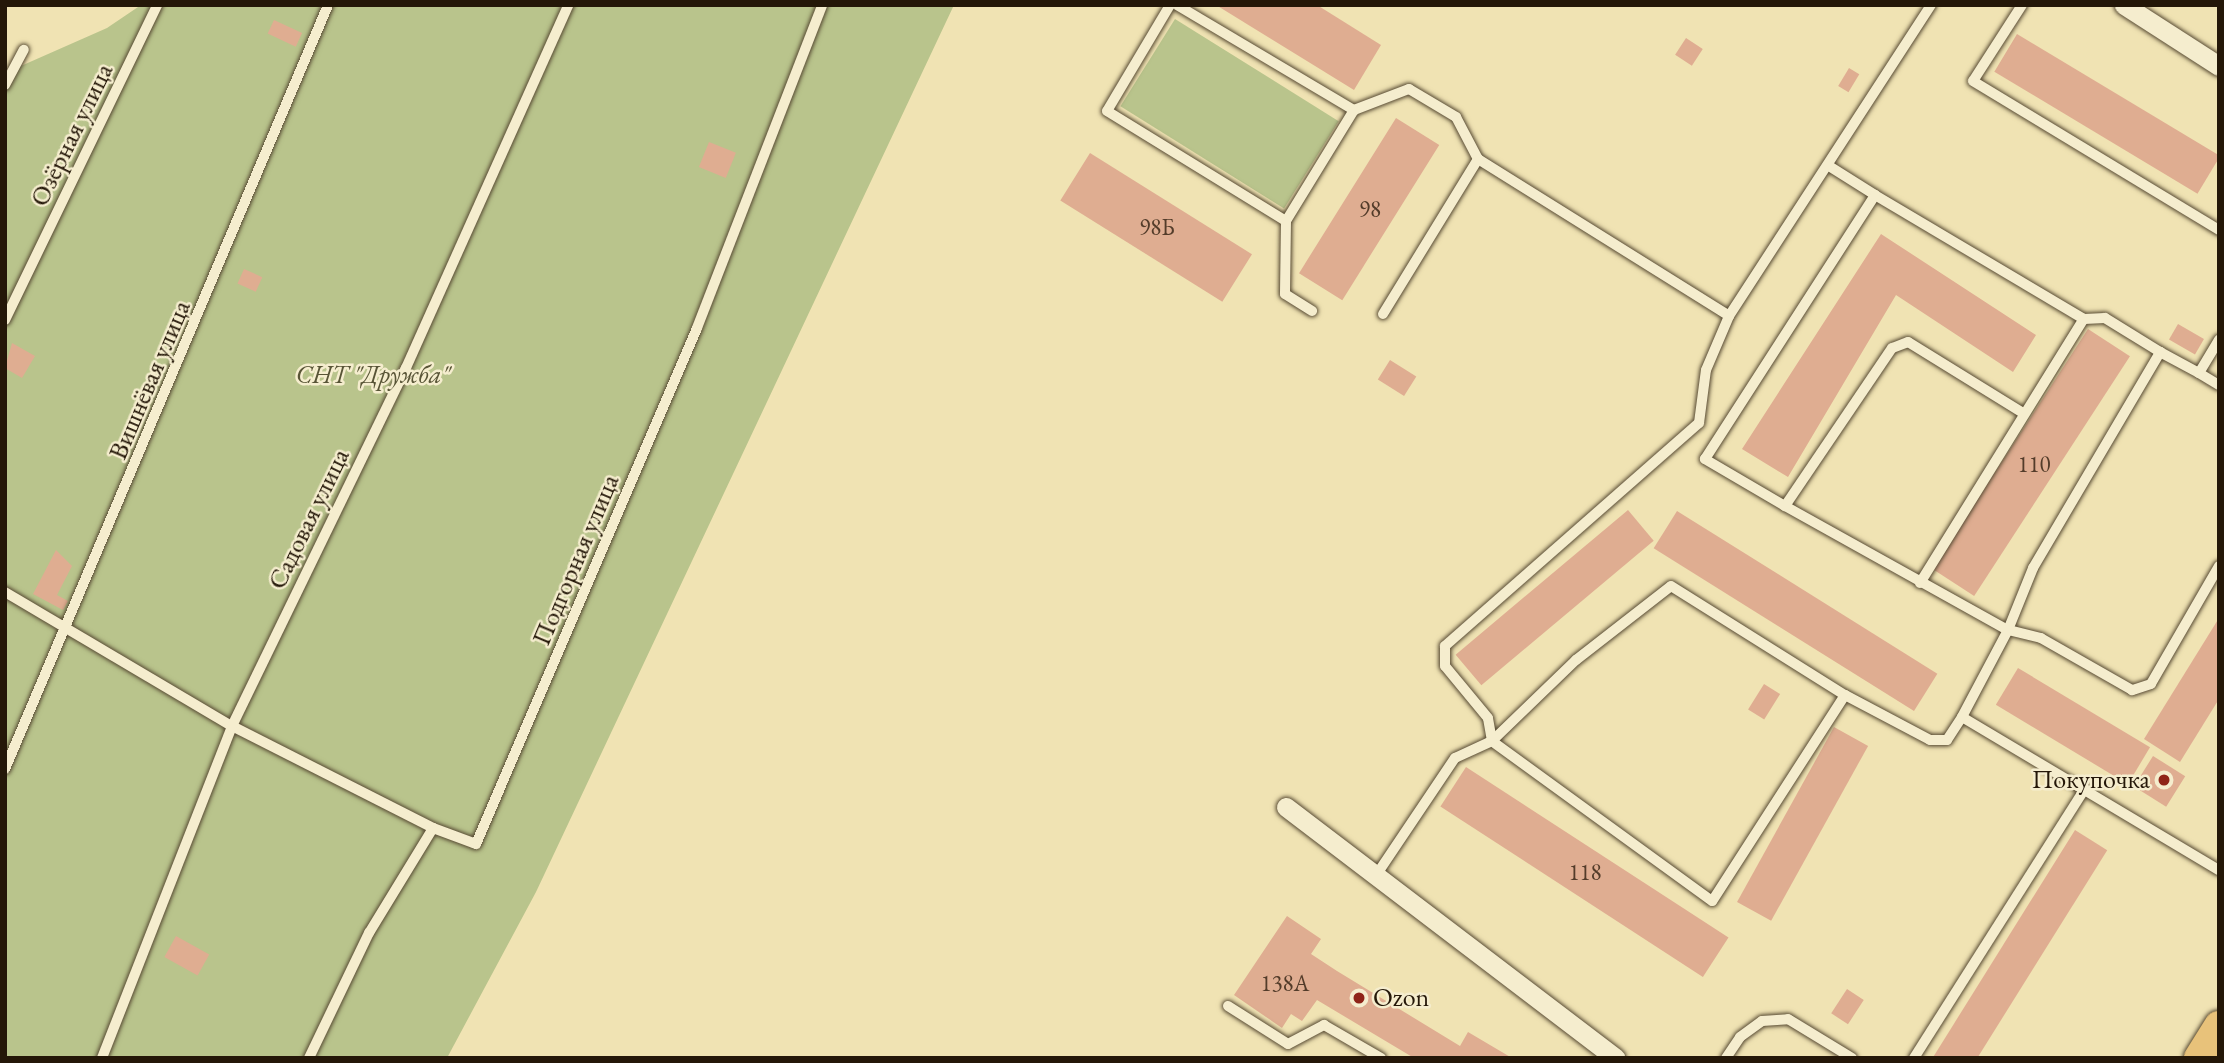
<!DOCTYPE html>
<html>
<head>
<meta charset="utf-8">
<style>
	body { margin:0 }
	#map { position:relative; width:2224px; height:1063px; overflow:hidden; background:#f0e3b3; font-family:"EB Garamond",serif }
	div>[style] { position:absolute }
	.green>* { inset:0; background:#b9c48c; transform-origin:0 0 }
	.building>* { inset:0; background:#dfad91; transform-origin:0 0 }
	.roads { filter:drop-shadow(0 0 2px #574a33) drop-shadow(0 0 2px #574a33) }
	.lane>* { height:10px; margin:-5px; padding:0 5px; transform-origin:5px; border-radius:5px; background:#f5edce }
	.street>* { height:19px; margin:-9.5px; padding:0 9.5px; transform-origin:9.5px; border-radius:9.5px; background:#f5edce }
	.primary>* { height:30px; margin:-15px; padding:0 15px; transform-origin:15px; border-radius:15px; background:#e8c27a }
	.dots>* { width:19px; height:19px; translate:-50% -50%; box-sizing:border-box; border:4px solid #f5edce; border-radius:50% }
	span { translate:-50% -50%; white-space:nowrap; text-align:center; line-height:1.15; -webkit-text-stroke:5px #f5edce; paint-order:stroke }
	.number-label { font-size:23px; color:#533c2a }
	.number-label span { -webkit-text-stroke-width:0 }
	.street-label { font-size:26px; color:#241708 }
	.park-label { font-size:26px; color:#585436; font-style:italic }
	.poi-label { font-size:26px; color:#241708 }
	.right { translate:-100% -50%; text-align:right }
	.left { translate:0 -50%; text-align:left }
	.frame { position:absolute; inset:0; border:7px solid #241708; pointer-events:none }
</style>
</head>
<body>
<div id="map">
	<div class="green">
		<div style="clip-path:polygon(141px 5px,954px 5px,536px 892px,447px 1058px,5px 1058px,5px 73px,107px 28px)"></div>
		<div style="left:1175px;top:19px;width:193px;height:103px;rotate:32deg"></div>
	</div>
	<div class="building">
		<div style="clip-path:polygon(1216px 5px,1317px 5px,1381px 45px,1354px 90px)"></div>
		<div style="left:274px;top:20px;width:31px;height:15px;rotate:25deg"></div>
		<div style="left:2017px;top:34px;width:237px;height:44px;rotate:31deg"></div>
		<div style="left:1686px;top:38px;width:20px;height:20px;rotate:33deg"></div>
		<div style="left:1849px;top:68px;width:12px;height:21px;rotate:31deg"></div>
		<div style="left:1396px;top:118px;width:51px;height:183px;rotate:32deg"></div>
		<div style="left:709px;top:142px;width:29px;height:27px;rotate:22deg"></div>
		<div style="left:1090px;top:153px;width:191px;height:56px;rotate:32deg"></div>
		<div style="clip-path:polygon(1881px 234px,2036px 335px,2013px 372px,1896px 295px,1788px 477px,1742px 449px)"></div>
		<div style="left:244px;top:269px;width:20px;height:16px;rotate:24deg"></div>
		<div style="left:2178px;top:324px;width:30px;height:18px;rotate:30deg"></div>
		<div style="left:2088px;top:329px;width:50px;height:286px;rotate:33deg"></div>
		<div style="clip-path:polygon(12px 343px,35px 356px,22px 378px,5px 368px)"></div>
		<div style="left:1390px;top:360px;width:31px;height:23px;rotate:32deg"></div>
		<div style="left:1628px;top:510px;width:40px;height:225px;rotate:50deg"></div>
		<div style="left:1677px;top:511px;width:307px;height:44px;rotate:32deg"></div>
		<div style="clip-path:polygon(56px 550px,72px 566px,57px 595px,68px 601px,63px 610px,33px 594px)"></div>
		<div style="clip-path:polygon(2219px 618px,2219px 699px,2180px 762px,2144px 739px)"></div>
		<div style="left:2018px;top:668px;width:154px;height:43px;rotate:31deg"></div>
		<div style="left:1764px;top:684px;width:19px;height:30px;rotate:32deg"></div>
		<div style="left:1834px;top:727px;width:39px;height:200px;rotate:29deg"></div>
		<div style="left:2153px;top:756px;width:38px;height:36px;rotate:32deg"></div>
		<div style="left:1466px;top:767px;width:313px;height:47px;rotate:33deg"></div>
		<div style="left:2075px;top:830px;width:38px;height:267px;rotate:32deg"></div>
		<div style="clip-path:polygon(1287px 916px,1321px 939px,1311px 954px,1337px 971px,1460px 1046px,1468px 1032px,1512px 1058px,1414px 1058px,1317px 1000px,1302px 1021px,1291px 1014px,1282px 1028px,1234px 995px)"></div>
		<div style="left:176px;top:936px;width:38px;height:24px;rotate:29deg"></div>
		<div style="left:1847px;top:989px;width:20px;height:29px;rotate:33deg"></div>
	</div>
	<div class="roads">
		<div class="lane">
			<div style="left:1170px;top:5px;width:123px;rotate:120.7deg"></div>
			<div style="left:1107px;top:111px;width:210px;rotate:31.6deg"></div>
			<div style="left:1286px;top:221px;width:130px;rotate:-58.5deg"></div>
			<div style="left:1354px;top:110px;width:59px;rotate:-20.9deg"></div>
			<div style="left:1409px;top:89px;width:55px;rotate:30.8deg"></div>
			<div style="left:1456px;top:117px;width:47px;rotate:62.4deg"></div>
			<div style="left:1478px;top:159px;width:296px;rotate:32deg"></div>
			<div style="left:1729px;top:316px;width:371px;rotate:-57deg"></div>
			<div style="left:1177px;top:5px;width:206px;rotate:30.7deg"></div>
			<div style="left:2022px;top:5px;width:90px;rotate:122.8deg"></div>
			<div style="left:1973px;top:81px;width:288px;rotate:31.2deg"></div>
			<div style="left:5px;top:85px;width:40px;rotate:-62deg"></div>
			<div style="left:1829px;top:166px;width:54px;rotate:32.2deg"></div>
			<div style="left:1286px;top:221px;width:73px;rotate:90.8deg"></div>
			<div style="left:1285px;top:294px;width:32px;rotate:32deg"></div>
			<div style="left:1383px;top:314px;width:182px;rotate:-58.5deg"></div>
			<div style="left:5px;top:320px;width:350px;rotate:-64.2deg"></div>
			<div style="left:2199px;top:373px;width:23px;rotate:31deg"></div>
			<div style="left:2023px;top:413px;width:135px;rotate:-148.3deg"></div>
			<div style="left:1908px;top:342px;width:17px;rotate:159deg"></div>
			<div style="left:1892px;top:348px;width:191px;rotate:124.1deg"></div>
			<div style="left:1785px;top:506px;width:255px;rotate:29.1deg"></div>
			<div style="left:2008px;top:630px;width:67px;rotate:-68deg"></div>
			<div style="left:2033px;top:568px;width:251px;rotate:-59.5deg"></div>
			<div style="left:2160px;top:352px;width:44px;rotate:28.3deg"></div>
			<div style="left:2199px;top:373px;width:39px;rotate:-59deg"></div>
			<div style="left:1785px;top:506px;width:93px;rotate:-149.6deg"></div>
			<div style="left:1705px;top:459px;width:314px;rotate:-57.2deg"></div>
			<div style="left:1875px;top:195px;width:243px;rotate:30.7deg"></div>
			<div style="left:2219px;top:566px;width:136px;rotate:120deg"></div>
			<div style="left:2151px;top:684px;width:20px;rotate:162deg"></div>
			<div style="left:2132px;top:690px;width:105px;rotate:-150.3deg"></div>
			<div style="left:2041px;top:638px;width:34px;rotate:-166deg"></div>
			<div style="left:2008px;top:630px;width:98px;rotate:117.9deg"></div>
			<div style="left:1962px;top:717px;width:299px;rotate:30.8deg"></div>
			<div style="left:1920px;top:583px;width:311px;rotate:-58.2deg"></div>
			<div style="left:2084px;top:319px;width:21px;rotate:-3deg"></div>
			<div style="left:2105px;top:318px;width:65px;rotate:31.7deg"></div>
			<div style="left:5px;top:592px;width:264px;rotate:30.6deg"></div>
			<div style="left:232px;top:726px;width:225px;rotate:26.9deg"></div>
			<div style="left:1845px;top:695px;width:245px;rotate:122.8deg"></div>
			<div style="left:1712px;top:901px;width:272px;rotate:-144deg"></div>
			<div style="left:1492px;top:741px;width:117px;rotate:-44deg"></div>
			<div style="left:1576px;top:660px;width:120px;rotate:-37.9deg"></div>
			<div style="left:1671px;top:586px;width:205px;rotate:32.1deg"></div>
			<div style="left:1845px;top:695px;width:96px;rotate:27.9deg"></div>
			<div style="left:1930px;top:740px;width:17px"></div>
			<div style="left:1947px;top:740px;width:27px;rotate:-57deg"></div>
			<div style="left:5px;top:769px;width:829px;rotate:-67.08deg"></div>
			<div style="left:1377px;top:874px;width:140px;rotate:-56.1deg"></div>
			<div style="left:1455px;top:758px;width:41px;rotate:-24.7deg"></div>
			<div style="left:1492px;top:741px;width:23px;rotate:-100deg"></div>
			<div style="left:1488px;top:718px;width:67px;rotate:-129.6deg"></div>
			<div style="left:1445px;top:666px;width:20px;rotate:-90deg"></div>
			<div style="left:1445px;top:646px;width:338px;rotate:-41.3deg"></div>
			<div style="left:1699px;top:423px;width:53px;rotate:-82.5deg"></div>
			<div style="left:1706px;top:370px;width:59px;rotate:-66.9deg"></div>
			<div style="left:1228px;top:1006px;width:71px;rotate:32.3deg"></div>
			<div style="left:1288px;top:1044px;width:41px;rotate:-27.8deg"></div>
			<div style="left:1324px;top:1025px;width:66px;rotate:30.1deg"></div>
			<div style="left:102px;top:1058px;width:357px;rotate:-68.6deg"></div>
			<div style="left:232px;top:726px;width:398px;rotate:-64.1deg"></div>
			<div style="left:406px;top:368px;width:398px;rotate:-65.9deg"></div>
			<div style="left:309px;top:1058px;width:139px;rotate:-64.4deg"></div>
			<div style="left:369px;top:933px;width:123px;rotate:-58.6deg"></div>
			<div style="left:433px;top:828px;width:46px;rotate:20.4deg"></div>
			<div style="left:476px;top:844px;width:561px;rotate:-66.81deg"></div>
			<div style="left:697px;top:328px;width:346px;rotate:-68.8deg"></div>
			<div style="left:1726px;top:1058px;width:25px;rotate:-56deg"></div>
			<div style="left:1740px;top:1037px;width:27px;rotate:-36deg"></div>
			<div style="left:1762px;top:1021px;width:26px;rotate:-4deg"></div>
			<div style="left:1788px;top:1019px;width:75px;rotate:31.4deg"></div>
			<div style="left:1914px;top:1058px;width:319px;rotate:-57.6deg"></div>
		</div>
		<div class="street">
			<div style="left:2124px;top:5px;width:113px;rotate:32.7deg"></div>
			<div style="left:1286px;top:807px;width:414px;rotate:37.3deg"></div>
		</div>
		<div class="primary">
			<div style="left:2199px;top:1058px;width:38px;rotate:-58deg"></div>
		</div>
	</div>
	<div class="dots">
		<div style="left:2164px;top:780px;background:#8f2418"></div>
		<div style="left:1359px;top:998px;background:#8f2418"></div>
	</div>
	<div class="number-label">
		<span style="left:1370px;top:209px">98</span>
		<span style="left:1157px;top:227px">98Б</span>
		<span style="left:2034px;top:464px">110</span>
		<span style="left:1585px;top:872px">118</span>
		<span style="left:1285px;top:983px">138А</span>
	</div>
	<div class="street-label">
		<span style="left:72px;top:135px;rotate:-64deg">Озёрная улица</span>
		<span style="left:150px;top:380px;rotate:-67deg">Вишнёвая улица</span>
		<span style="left:309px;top:519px;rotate:-64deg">Садовая улица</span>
		<span style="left:576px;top:560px;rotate:-67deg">Подгорная улица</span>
	</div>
	<div class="park-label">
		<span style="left:373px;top:375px">СНТ "Дружба"</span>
	</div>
	<div class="poi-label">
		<span class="right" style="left:2150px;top:780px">Покупочка</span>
		<span class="left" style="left:1373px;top:998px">Ozon</span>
	</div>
	<div class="frame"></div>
</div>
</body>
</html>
